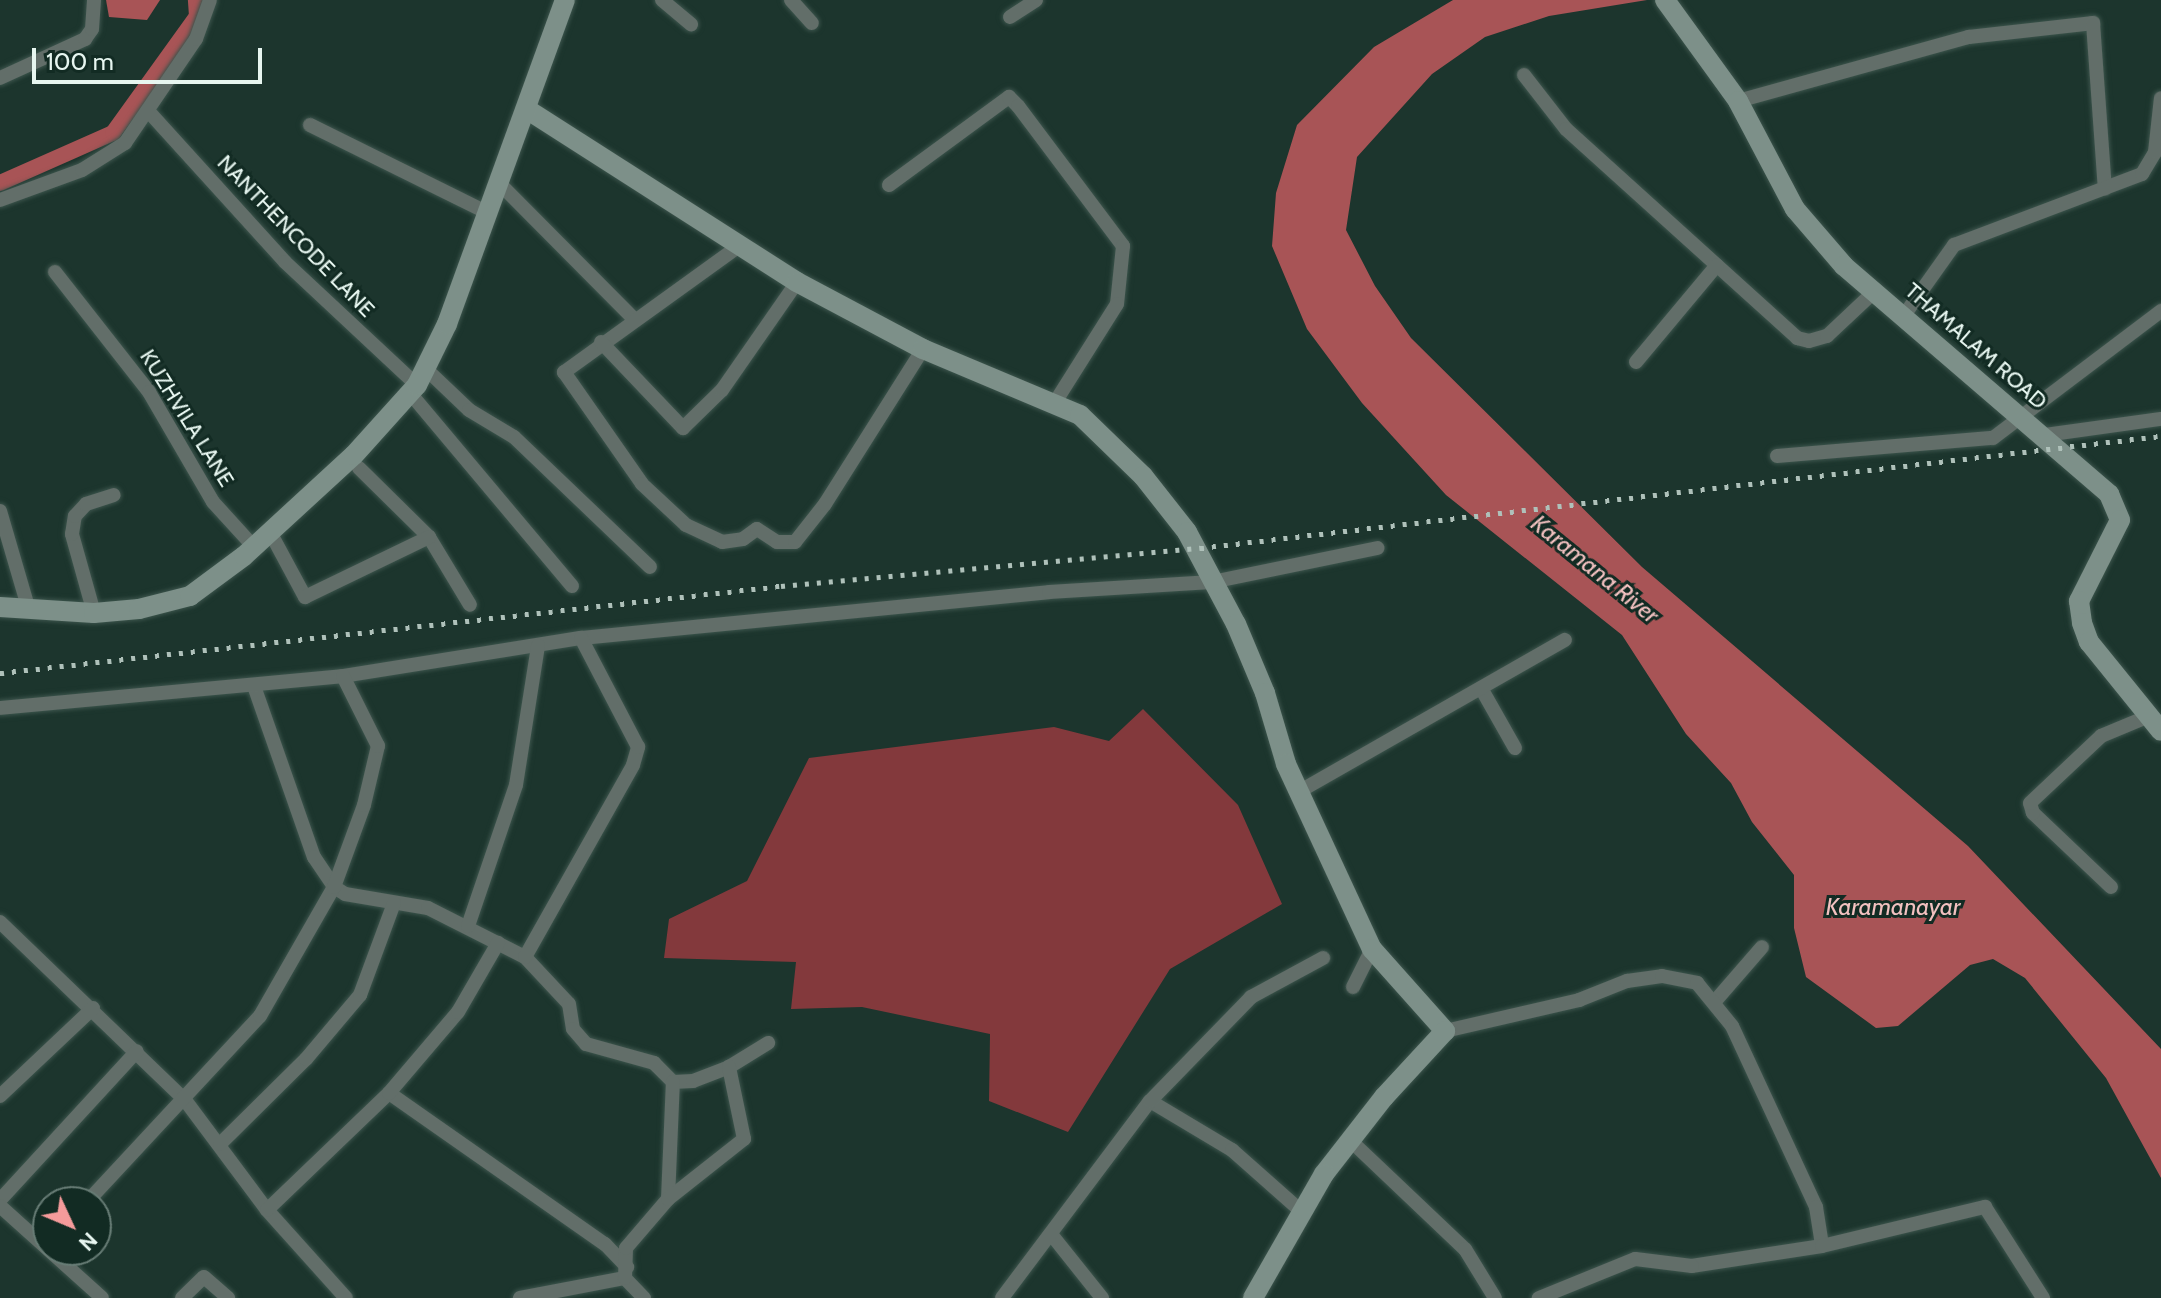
<!DOCTYPE html>
<html>
<head>
<meta charset="utf-8">
<style>
	body { margin:0 }
	#map { position:relative; width:2161px; height:1298px; overflow:hidden; background:#1c352d; font-family:Cabin,sans-serif }
	div>[style] { position:absolute }
	.green>* { inset:0; background:#83393c }
	.water>* { inset:0; background:#a85456 }
	.canal>* { height:16px; margin:-8px; padding:0 8px; transform-origin:8px; border-radius:8px; background:#a85456 }
	.roads { filter:drop-shadow(0 0 2px #3c544c) drop-shadow(0 0 2px #3c544c) }
	.street>* { height:14px; margin:-7px; padding:0 7px; transform-origin:7px; border-radius:7px; background:#626e69 }
	.secondary>* { height:20px; margin:-10px; padding:0 10px; transform-origin:10px; border-radius:10px; background:#7d9089 }
	.rail>* { height:5px; margin-top:-2.5px; transform-origin:0; background:repeating-linear-gradient(90deg,#afc1ba 0 4px,transparent 0 12px) }
	span { translate:-50% -50%; white-space:nowrap; text-align:center; line-height:1.15; -webkit-text-stroke:6px #122b23; paint-order:stroke }
	.street-label { font-size:22px; color:#e7f6f0 }
	.water-label { font-size:24px; color:#f2c1c0; font-style:italic }
	.north { position:absolute; left:32px; top:1186px; width:80px; height:80px; box-sizing:border-box; background:#122b23; border:2px solid #677c75; border-radius:50%; rotate:134deg; font-size:22px; font-weight:700; line-height:32px; text-align:center; color:#e7f6f0 }
	.north::after { content:''; display:block; margin:auto; width:28px; height:36px; background:#f59b9b; clip-path:polygon(50% 0,100% 100%,50% 72%,0 100%) }
	.scale { position:absolute; left:32px; top:48px; width:230px; height:36px; box-sizing:border-box; border:4px solid #e7f6f0; border-top:0; padding-left:10px; font-size:24px; line-height:28px; white-space:nowrap; color:#e7f6f0; -webkit-text-stroke:6px #122b23; paint-order:stroke }
</style>
</head>
<body>
<div id="map">
	<div class="green">
		<div style="clip-path:polygon(1143px 709px,1238px 805px,1282px 904px,1170px 969px,1068px 1132px,989px 1101px,990px 1034px,862px 1007px,791px 1009px,796px 962px,664px 958px,669px 919px,747px 881px,809px 758px,1054px 727px,1109px 741px)"></div>
	</div>
	<div class="water">
		<div style="clip-path:polygon(106px 0,160px 0,147px 20px,109px 17px)"></div>
		<div style="clip-path:polygon(1453px 0,1647px 0,1549px 16px,1485px 37px,1432px 74px,1357px 157px,1346px 230px,1375px 286px,1411px 338px,1642px 567px,1968px 846px,2161px 1049px,2161px 1178px,2106px 1078px,2025px 978px,1993px 959px,1970px 965px,1898px 1026px,1876px 1028px,1806px 977px,1794px 928px,1794px 875px,1752px 822px,1731px 783px,1686px 734px,1622px 635px,1446px 495px,1362px 403px,1307px 329px,1272px 246px,1276px 193px,1297px 125px,1374px 47px)"></div>
	</div>
	<div class="canal">
		<div style="left:0;top:183px;width:124px;rotate:-23.9deg"></div>
		<div style="left:113px;top:133px;width:144px;rotate:-54.3deg"></div>
		<div style="left:197px;top:16px;width:16px;rotate:-94deg"></div>
	</div>
	<div class="roads">
		<div class="street">
			<div style="left:662px;top:0;width:38px;rotate:40deg"></div>
			<div style="left:791px;top:0;width:31px;rotate:48deg"></div>
			<div style="left:1010px;top:17px;width:31px;rotate:-33deg"></div>
			<div style="left:1524px;top:75px;width:68px;rotate:52.1deg"></div>
			<div style="left:1566px;top:129px;width:312px;rotate:42.1deg"></div>
			<div style="left:1797px;top:338px;width:12px;rotate:14deg"></div>
			<div style="left:1809px;top:341px;width:19px;rotate:-16deg"></div>
			<div style="left:1827px;top:336px;width:67px;rotate:-43.2deg"></div>
			<div style="left:0;top:78px;width:94px;rotate:-24.6deg"></div>
			<div style="left:85px;top:39px;width:12px;rotate:-55deg"></div>
			<div style="left:92px;top:29px;width:29px;rotate:-86deg"></div>
			<div style="left:1738px;top:101px;width:240px;rotate:-15.5deg"></div>
			<div style="left:1969px;top:37px;width:125px;rotate:-6.4deg"></div>
			<div style="left:2093px;top:23px;width:166px;rotate:85.9deg"></div>
			<div style="left:150px;top:113px;width:201px;rotate:47.8deg"></div>
			<div style="left:285px;top:262px;width:180px;rotate:43deg"></div>
			<div style="left:310px;top:125px;width:199px;rotate:26.3deg"></div>
			<div style="left:499px;top:183px;width:193px;rotate:45.2deg"></div>
			<div style="left:889px;top:185px;width:149px;rotate:-36.3deg"></div>
			<div style="left:1009px;top:97px;width:13px;rotate:45deg"></div>
			<div style="left:1018px;top:106px;width:175px;rotate:53.1deg"></div>
			<div style="left:1123px;top:246px;width:58px;rotate:95.9deg"></div>
			<div style="left:1117px;top:304px;width:118px;rotate:122.2deg"></div>
			<div style="left:0;top:200px;width:87px;rotate:-20.1deg"></div>
			<div style="left:82px;top:170px;width:51px;rotate:-32.1deg"></div>
			<div style="left:125px;top:143px;width:126px;rotate:-55.7deg"></div>
			<div style="left:196px;top:39px;width:41px;rotate:-70.3deg"></div>
			<div style="left:739px;top:246px;width:216px;rotate:144.2deg"></div>
			<div style="left:564px;top:372px;width:136px;rotate:55.1deg"></div>
			<div style="left:642px;top:484px;width:60px;rotate:43deg"></div>
			<div style="left:686px;top:525px;width:40px;rotate:25deg"></div>
			<div style="left:722px;top:542px;width:21px;rotate:-8deg"></div>
			<div style="left:743px;top:539px;width:17px;rotate:-36deg"></div>
			<div style="left:757px;top:529px;width:24px;rotate:33deg"></div>
			<div style="left:777px;top:542px;width:18px"></div>
			<div style="left:795px;top:542px;width:48px;rotate:-51.7deg"></div>
			<div style="left:825px;top:504px;width:183px;rotate:-57.7deg"></div>
			<div style="left:55px;top:272px;width:152px;rotate:51.9deg"></div>
			<div style="left:149px;top:392px;width:127px;rotate:59.8deg"></div>
			<div style="left:213px;top:502px;width:61px;rotate:47.7deg"></div>
			<div style="left:1905px;top:314px;width:85px;rotate:-54.6deg"></div>
			<div style="left:1954px;top:245px;width:201px;rotate:-20.7deg"></div>
			<div style="left:2142px;top:174px;width:26px;rotate:-59deg"></div>
			<div style="left:2155px;top:152px;width:54px;rotate:-83.7deg"></div>
			<div style="left:601px;top:342px;width:119px;rotate:46.4deg"></div>
			<div style="left:683px;top:428px;width:54px;rotate:-44.3deg"></div>
			<div style="left:722px;top:390px;width:131px;rotate:-55.2deg"></div>
			<div style="left:1636px;top:362px;width:126px;rotate:-50.1deg"></div>
			<div style="left:426px;top:369px;width:59px;rotate:43.6deg"></div>
			<div style="left:469px;top:410px;width:52px;rotate:31deg"></div>
			<div style="left:514px;top:437px;width:188px;rotate:43.7deg"></div>
			<div style="left:410px;top:393px;width:252px;rotate:50deg"></div>
			<div style="left:2045px;top:435px;width:117px;rotate:-7.9deg"></div>
			<div style="left:1777px;top:456px;width:217px;rotate:-4.8deg"></div>
			<div style="left:1993px;top:438px;width:211px;rotate:-37.1deg"></div>
			<div style="left:359px;top:468px;width:98px;rotate:44.6deg"></div>
			<div style="left:429px;top:537px;width:79px;rotate:58.9deg"></div>
			<div style="left:0;top:511px;width:103px;rotate:73.7deg"></div>
			<div style="left:270px;top:532px;width:74px;rotate:61.7deg"></div>
			<div style="left:305px;top:597px;width:138px;rotate:-25.8deg"></div>
			<div style="left:94px;top:613px;width:82px;rotate:-105.6deg"></div>
			<div style="left:72px;top:534px;width:18px;rotate:-81deg"></div>
			<div style="left:75px;top:516px;width:16px;rotate:-47deg"></div>
			<div style="left:86px;top:504px;width:29px;rotate:-18deg"></div>
			<div style="left:254px;top:686px;width:181px;rotate:70.7deg"></div>
			<div style="left:314px;top:857px;width:36px;rotate:56deg"></div>
			<div style="left:334px;top:887px;width:13px;rotate:32deg"></div>
			<div style="left:345px;top:894px;width:84px;rotate:9.6deg"></div>
			<div style="left:428px;top:908px;width:109px;rotate:26.8deg"></div>
			<div style="left:525px;top:957px;width:64px;rotate:46.9deg"></div>
			<div style="left:569px;top:1004px;width:25px;rotate:81deg"></div>
			<div style="left:573px;top:1029px;width:20px;rotate:49deg"></div>
			<div style="left:586px;top:1044px;width:71px;rotate:15.6deg"></div>
			<div style="left:654px;top:1063px;width:27px;rotate:45deg"></div>
			<div style="left:673px;top:1082px;width:20px;rotate:-3deg"></div>
			<div style="left:693px;top:1081px;width:39px;rotate:-21deg"></div>
			<div style="left:729px;top:1067px;width:46px;rotate:-31.6deg"></div>
			<div style="left:1481px;top:688px;width:69px;rotate:60.5deg"></div>
			<div style="left:0;top:708px;width:344px;rotate:-5.3deg"></div>
			<div style="left:343px;top:676px;width:241px;rotate:-9.1deg"></div>
			<div style="left:581px;top:638px;width:470px;rotate:-5.6deg"></div>
			<div style="left:1049px;top:592px;width:163px;rotate:-3.5deg"></div>
			<div style="left:1212px;top:582px;width:169px;rotate:-11.6deg"></div>
			<div style="left:1300px;top:791px;width:305px;rotate:-29.7deg"></div>
			<div style="left:2111px;top:887px;width:108px;rotate:-136.5deg"></div>
			<div style="left:2033px;top:813px;width:10px;rotate:-107deg"></div>
			<div style="left:2030px;top:803px;width:98px;rotate:-43.3deg"></div>
			<div style="left:2101px;top:736px;width:52px;rotate:-22.6deg"></div>
			<div style="left:0;top:922px;width:257px;rotate:43.9deg"></div>
			<div style="left:185px;top:1100px;width:137px;rotate:53.3deg"></div>
			<div style="left:267px;top:1210px;width:118px;rotate:48.1deg"></div>
			<div style="left:468px;top:926px;width:149px;rotate:-71.2deg"></div>
			<div style="left:516px;top:785px;width:141px;rotate:-81deg"></div>
			<div style="left:525px;top:957px;width:220px;rotate:-60.6deg"></div>
			<div style="left:633px;top:765px;width:19px;rotate:-74deg"></div>
			<div style="left:638px;top:747px;width:123px;rotate:-117.6deg"></div>
			<div style="left:1353px;top:987px;width:42px;rotate:-63.4deg"></div>
			<div style="left:1716px;top:1000px;width:70px;rotate:-49deg"></div>
			<div style="left:1445px;top:1031px;width:138px;rotate:-13deg"></div>
			<div style="left:1579px;top:1000px;width:52px;rotate:-21.6deg"></div>
			<div style="left:1627px;top:981px;width:35px;rotate:-8deg"></div>
			<div style="left:1662px;top:976px;width:36px;rotate:11deg"></div>
			<div style="left:1697px;top:983px;width:55px;rotate:50.9deg"></div>
			<div style="left:1732px;top:1026px;width:200px;rotate:65.1deg"></div>
			<div style="left:1816px;top:1207px;width:39px;rotate:81deg"></div>
			<div style="left:1822px;top:1246px;width:132px;rotate:171.3deg"></div>
			<div style="left:1692px;top:1266px;width:57px;rotate:-173deg"></div>
			<div style="left:1635px;top:1259px;width:104px;rotate:157.9deg"></div>
			<div style="left:389px;top:1093px;width:264px;rotate:35deg"></div>
			<div style="left:605px;top:1244px;width:32px;rotate:46deg"></div>
			<div style="left:0;top:1096px;width:128px;rotate:-43.4deg"></div>
			<div style="left:1150px;top:1101px;width:96px;rotate:30.9deg"></div>
			<div style="left:1232px;top:1150px;width:92px;rotate:41.5deg"></div>
			<div style="left:1351px;top:1141px;width:157px;rotate:43.5deg"></div>
			<div style="left:1465px;top:1249px;width:57px;rotate:58.5deg"></div>
			<div style="left:220px;top:1144px;width:121px;rotate:-44.7deg"></div>
			<div style="left:306px;top:1059px;width:84px;rotate:-49.8deg"></div>
			<div style="left:360px;top:995px;width:98px;rotate:-69.7deg"></div>
			<div style="left:668px;top:1199px;width:117px;rotate:-87.6deg"></div>
			<div style="left:0;top:1200px;width:202px;rotate:-47.4deg"></div>
			<div style="left:87px;top:1202px;width:254px;rotate:-47.1deg"></div>
			<div style="left:260px;top:1016px;width:149px;rotate:-60.2deg"></div>
			<div style="left:334px;top:887px;width:87px;rotate:-69.9deg"></div>
			<div style="left:364px;top:805px;width:61px;rotate:-76.7deg"></div>
			<div style="left:378px;top:746px;width:78px;rotate:-116.6deg"></div>
			<div style="left:0;top:1206px;width:137px;rotate:42deg"></div>
			<div style="left:267px;top:1210px;width:169px;rotate:-43.8deg"></div>
			<div style="left:389px;top:1093px;width:106px;rotate:-49.6deg"></div>
			<div style="left:458px;top:1012px;width:80px;rotate:-59.9deg"></div>
			<div style="left:1051px;top:1234px;width:82px;rotate:51.4deg"></div>
			<div style="left:1822px;top:1246px;width:168px;rotate:-13.5deg"></div>
			<div style="left:1985px;top:1207px;width:108px;rotate:57.5deg"></div>
			<div style="left:182px;top:1298px;width:30px;rotate:-44deg"></div>
			<div style="left:204px;top:1277px;width:32px;rotate:41deg"></div>
			<div style="left:520px;top:1298px;width:107px;rotate:-10.8deg"></div>
			<div style="left:644px;top:1298px;width:28px;rotate:-134deg"></div>
			<div style="left:625px;top:1278px;width:30px;rotate:-88deg"></div>
			<div style="left:626px;top:1248px;width:65px;rotate:-49.4deg"></div>
			<div style="left:668px;top:1199px;width:97px;rotate:-38.3deg"></div>
			<div style="left:744px;top:1139px;width:74px;rotate:-101.8deg"></div>
			<div style="left:1002px;top:1298px;width:246px;rotate:-53.1deg"></div>
			<div style="left:1150px;top:1101px;width:145px;rotate:-45.8deg"></div>
			<div style="left:1251px;top:997px;width:82px;rotate:-28.4deg"></div>
		</div>
		<div class="secondary">
			<div style="left:1665px;top:0;width:125px;rotate:54.1deg"></div>
			<div style="left:1738px;top:101px;width:122px;rotate:62.2deg"></div>
			<div style="left:1795px;top:209px;width:75px;rotate:49.3deg"></div>
			<div style="left:1844px;top:266px;width:350px;rotate:40.7deg"></div>
			<div style="left:2109px;top:494px;width:28px;rotate:67deg"></div>
			<div style="left:2120px;top:520px;width:91px;rotate:116.8deg"></div>
			<div style="left:2079px;top:601px;width:22px;rotate:82deg"></div>
			<div style="left:2082px;top:623px;width:20px;rotate:70deg"></div>
			<div style="left:2089px;top:642px;width:114px;rotate:51deg"></div>
			<div style="left:528px;top:110px;width:319px;rotate:32.6deg"></div>
			<div style="left:797px;top:282px;width:143px;rotate:28deg"></div>
			<div style="left:923px;top:349px;width:170px;rotate:22.8deg"></div>
			<div style="left:1080px;top:415px;width:88px;rotate:44.1deg"></div>
			<div style="left:1143px;top:476px;width:71px;rotate:51.8deg"></div>
			<div style="left:1187px;top:532px;width:104px;rotate:62deg"></div>
			<div style="left:1236px;top:624px;width:75px;rotate:67.2deg"></div>
			<div style="left:1265px;top:693px;width:74px;rotate:73.5deg"></div>
			<div style="left:1286px;top:764px;width:204px;rotate:65.1deg"></div>
			<div style="left:1372px;top:949px;width:110px;rotate:48.3deg"></div>
			<div style="left:1445px;top:1031px;width:90px;rotate:132.7deg"></div>
			<div style="left:1384px;top:1097px;width:98px;rotate:127.9deg"></div>
			<div style="left:1324px;top:1174px;width:143px;rotate:119.8deg"></div>
			<div style="left:0;top:607px;width:94px;rotate:3.7deg"></div>
			<div style="left:94px;top:613px;width:45px;rotate:-5.1deg"></div>
			<div style="left:139px;top:609px;width:53px;rotate:-14.3deg"></div>
			<div style="left:190px;top:596px;width:67px;rotate:-36.5deg"></div>
			<div style="left:244px;top:556px;width:149px;rotate:-42.6deg"></div>
			<div style="left:354px;top:455px;width:94px;rotate:-48deg"></div>
			<div style="left:417px;top:385px;width:68px;rotate:-63.8deg"></div>
			<div style="left:447px;top:324px;width:345px;rotate:-70deg"></div>
		</div>
	</div>
	<div class="rail">
		<div style="left:0;top:673px;width:786px;rotate:-6.36deg"></div>
		<div style="left:781px;top:586px;width:421px;rotate:-5.2deg"></div>
		<div style="left:1200px;top:548px;width:968px;rotate:-6.65deg"></div>
	</div>
	<div class="street-label">
		<span style="left:296px;top:236px;rotate:46deg">NANTHENCODE LANE</span>
		<span style="left:1976px;top:346px;rotate:41deg">THAMALAM ROAD</span>
		<span style="left:187px;top:418px;rotate:58deg">KUZHVILA LANE</span>
	</div>
	<div class="water-label">
		<span style="left:1595px;top:569px;rotate:39deg">Karamana River</span>
		<span style="left:1893px;top:907px">Karamanayar</span>
	</div>
	<div class="north">N</div>
	<div class="scale">100 m</div>
</div>
</body>
</html>
